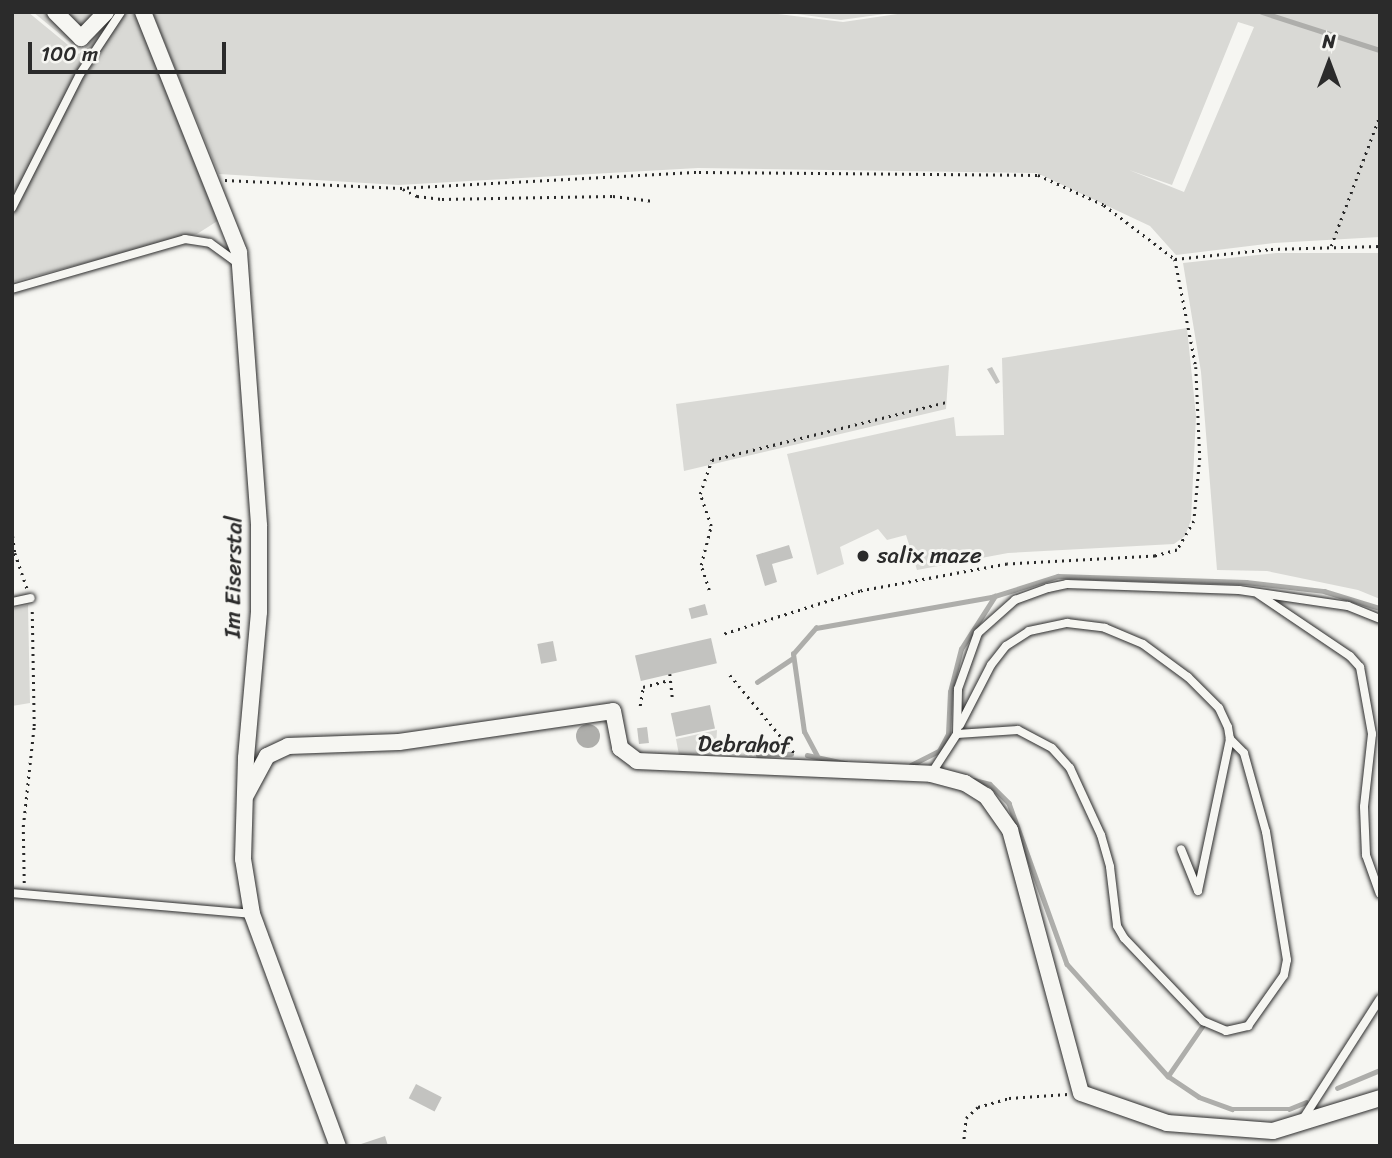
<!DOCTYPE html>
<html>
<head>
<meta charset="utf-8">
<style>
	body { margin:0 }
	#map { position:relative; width:1392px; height:1158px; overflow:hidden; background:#f6f6f2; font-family:Sriracha,sans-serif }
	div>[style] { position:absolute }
	.green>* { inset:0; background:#d9d9d5 }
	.water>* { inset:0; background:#aeaeab }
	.round { border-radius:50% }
	.stream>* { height:4.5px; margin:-2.25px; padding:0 2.25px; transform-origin:2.25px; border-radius:2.25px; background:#aeaeab }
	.building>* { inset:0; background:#c3c3c0; transform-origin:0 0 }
	.path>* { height:2.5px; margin-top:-1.25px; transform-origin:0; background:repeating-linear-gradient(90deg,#2b2b2b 0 2px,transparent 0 7px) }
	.roads { filter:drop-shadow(0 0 2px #2b2b2b) drop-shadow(0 0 2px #2b2b2b) }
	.lane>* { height:8px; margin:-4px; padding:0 4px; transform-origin:4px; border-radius:4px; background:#f6f6f2 }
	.street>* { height:16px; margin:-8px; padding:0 8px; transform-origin:8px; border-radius:8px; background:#f6f6f2 }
	.dots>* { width:19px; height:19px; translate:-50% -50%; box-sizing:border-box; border:4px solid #f6f6f2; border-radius:50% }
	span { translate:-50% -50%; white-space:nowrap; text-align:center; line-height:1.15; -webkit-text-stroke:6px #f6f6f2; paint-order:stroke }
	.poi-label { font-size:23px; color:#2b2b2b }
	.left { translate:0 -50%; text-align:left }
	.street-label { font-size:23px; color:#2b2b2b }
	.frame { position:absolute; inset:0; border:14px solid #2b2b2b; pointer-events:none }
	.north { position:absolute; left:1294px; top:28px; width:70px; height:70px; -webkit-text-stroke:5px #f6f6f2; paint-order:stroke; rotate:0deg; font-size:19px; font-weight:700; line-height:28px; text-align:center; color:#2b2b2b }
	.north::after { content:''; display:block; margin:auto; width:24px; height:32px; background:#2b2b2b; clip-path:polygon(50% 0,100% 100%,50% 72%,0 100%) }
	.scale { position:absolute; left:28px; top:42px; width:198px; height:32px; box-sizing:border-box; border:4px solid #2b2b2b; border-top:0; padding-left:9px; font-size:21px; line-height:24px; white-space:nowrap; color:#2b2b2b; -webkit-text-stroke:5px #f6f6f2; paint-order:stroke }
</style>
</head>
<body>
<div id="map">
	<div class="green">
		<div style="clip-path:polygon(12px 12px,28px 12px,79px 54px,117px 12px,137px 12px,219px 220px,197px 234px,12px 282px)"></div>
		<div style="clip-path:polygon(33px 12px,100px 12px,72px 44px)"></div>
		<div style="clip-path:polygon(evenodd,152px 12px,761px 12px,843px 22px,911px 12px,1380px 12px,1380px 237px,1274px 243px,1176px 255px,1150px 226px,1037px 173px,698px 168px,398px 185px,219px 174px,152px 12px,1238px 22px,1254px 27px,1184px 192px,1129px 170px,1172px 185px,1238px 22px)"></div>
		<div style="clip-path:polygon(782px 12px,899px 12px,841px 20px)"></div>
		<div style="clip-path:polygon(1276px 253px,1380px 253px,1380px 599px,1358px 590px,1267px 571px,1217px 570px,1201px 372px,1183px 263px)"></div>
		<div style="clip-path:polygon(1187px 328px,1196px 416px,1191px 520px,1185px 536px,1174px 544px,1008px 553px,917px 570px,906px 535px,887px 540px,878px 529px,840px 547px,844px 564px,817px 575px,787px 454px,954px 417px,956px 436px,1004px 435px,1002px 358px)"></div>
		<div style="clip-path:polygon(949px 365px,946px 409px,684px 471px,676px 404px)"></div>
		<div style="clip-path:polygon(28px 605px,30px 703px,12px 706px,12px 609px)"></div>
		<div style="clip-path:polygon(717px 730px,715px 761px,680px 760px,676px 739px)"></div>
	</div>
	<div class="water">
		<div class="round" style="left:576px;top:724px;width:24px;height:24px"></div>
	</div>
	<div class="stream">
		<div style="left:1262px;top:12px;width:124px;rotate:17.9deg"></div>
		<div style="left:757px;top:682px;width:43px;rotate:-33.7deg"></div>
		<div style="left:758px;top:755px;width:33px;rotate:-2deg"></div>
		<div style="left:807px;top:755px;width:40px;rotate:12deg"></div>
		<div style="left:817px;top:756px;width:27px;rotate:-118deg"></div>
		<div style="left:804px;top:732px;width:79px;rotate:-98deg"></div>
		<div style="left:793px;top:654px;width:35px;rotate:-49deg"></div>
		<div style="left:816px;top:628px;width:179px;rotate:-10deg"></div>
		<div style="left:992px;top:597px;width:69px;rotate:-17.7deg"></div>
		<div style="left:1058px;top:576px;width:188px;rotate:1.8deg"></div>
		<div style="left:1246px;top:582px;width:79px;rotate:6.6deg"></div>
		<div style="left:1324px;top:591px;width:59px;rotate:16.9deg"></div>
		<div style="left:911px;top:765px;width:31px;rotate:-27deg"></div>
		<div style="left:939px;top:751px;width:19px;rotate:-62deg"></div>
		<div style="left:948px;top:734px;width:42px;rotate:-87.3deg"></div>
		<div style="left:950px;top:692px;width:44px;rotate:-75.7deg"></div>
		<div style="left:961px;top:649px;width:63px;rotate:-57.3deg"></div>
		<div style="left:974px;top:780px;width:16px;rotate:14deg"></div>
		<div style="left:990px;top:784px;width:27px;rotate:45deg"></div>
		<div style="left:1009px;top:803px;width:171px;rotate:70.2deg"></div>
		<div style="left:1067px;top:964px;width:151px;rotate:48deg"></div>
		<div style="left:1168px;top:1076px;width:37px;rotate:34deg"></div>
		<div style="left:1199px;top:1097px;width:35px;rotate:20deg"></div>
		<div style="left:1232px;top:1109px;width:57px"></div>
		<div style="left:1289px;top:1109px;width:18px;rotate:-22deg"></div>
		<div style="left:1168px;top:1076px;width:62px;rotate:-55.5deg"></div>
		<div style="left:1337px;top:1088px;width:47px;rotate:-22.7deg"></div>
	</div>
	<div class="building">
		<div style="clip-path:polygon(992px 367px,1000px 382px,996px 384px,987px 369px)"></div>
		<div style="clip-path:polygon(789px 545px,793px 558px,772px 564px,777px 582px,765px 586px,756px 555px)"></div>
		<div style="left:705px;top:604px;width:11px;height:17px;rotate:75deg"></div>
		<div style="left:711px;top:638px;width:26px;height:78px;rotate:77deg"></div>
		<div style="left:553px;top:641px;width:20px;height:16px;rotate:79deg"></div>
		<div style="left:710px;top:705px;width:24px;height:40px;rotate:78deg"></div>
		<div style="left:647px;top:727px;width:16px;height:10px;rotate:83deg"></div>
		<div style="left:416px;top:1084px;width:29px;height:16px;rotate:27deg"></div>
		<div style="clip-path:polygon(385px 1136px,388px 1146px,358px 1146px,358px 1145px)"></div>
	</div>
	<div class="path">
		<div style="left:225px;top:180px;width:175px;rotate:2.6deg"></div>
		<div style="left:400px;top:188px;width:299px;rotate:-3.1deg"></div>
		<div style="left:699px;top:172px;width:339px;rotate:0.5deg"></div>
		<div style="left:1038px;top:175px;width:72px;rotate:24.4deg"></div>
		<div style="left:1104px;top:205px;width:89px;rotate:37.3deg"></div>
		<div style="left:1175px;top:259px;width:110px;rotate:79deg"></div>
		<div style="left:1196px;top:367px;width:91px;rotate:87.5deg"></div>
		<div style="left:1200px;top:458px;width:63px;rotate:95.4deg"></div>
		<div style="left:1194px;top:521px;width:34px;rotate:120deg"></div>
		<div style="left:1177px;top:550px;width:23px;rotate:165deg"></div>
		<div style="left:1155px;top:556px;width:148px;rotate:176.9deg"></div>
		<div style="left:1007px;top:564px;width:149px;rotate:169.6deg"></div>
		<div style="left:860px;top:591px;width:146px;rotate:162.4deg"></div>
		<div style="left:403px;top:189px;width:16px;rotate:27deg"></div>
		<div style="left:417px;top:196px;width:25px;rotate:7deg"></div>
		<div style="left:442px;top:199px;width:171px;rotate:-1deg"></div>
		<div style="left:613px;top:196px;width:41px;rotate:7deg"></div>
		<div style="left:1331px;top:246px;width:140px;rotate:-69.5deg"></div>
		<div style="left:1175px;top:259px;width:97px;rotate:-5.9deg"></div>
		<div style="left:1271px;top:249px;width:109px;rotate:-1.6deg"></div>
		<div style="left:12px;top:529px;width:24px;rotate:83deg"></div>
		<div style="left:15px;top:553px;width:39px;rotate:71deg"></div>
		<div style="left:709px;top:590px;width:26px;rotate:-108deg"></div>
		<div style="left:701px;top:565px;width:40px;rotate:-75.6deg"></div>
		<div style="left:711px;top:526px;width:34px;rotate:-109deg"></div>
		<div style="left:700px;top:494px;width:36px;rotate:-71deg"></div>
		<div style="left:712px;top:460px;width:242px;rotate:-13.9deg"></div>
		<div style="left:670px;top:674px;width:27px;rotate:84deg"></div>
		<div style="left:730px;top:675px;width:104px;rotate:50.5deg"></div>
		<div style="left:640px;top:706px;width:19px;rotate:-81deg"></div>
		<div style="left:643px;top:687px;width:28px;rotate:-15deg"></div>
		<div style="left:24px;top:883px;width:56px;rotate:-91deg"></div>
		<div style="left:23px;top:827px;width:102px;rotate:-83.8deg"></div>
		<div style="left:34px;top:726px;width:119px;rotate:-91deg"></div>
		<div style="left:963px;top:1146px;width:28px;rotate:-84deg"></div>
		<div style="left:966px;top:1118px;width:16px;rotate:-43deg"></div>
		<div style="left:978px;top:1107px;width:32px;rotate:-16deg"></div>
		<div style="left:1009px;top:1098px;width:59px;rotate:-3.9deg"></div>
	</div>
	<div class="roads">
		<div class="lane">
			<div style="left:12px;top:208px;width:150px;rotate:-63.1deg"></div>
			<div style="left:80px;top:74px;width:74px;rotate:-56.5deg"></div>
			<div style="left:12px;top:289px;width:180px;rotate:-16.1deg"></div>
			<div style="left:185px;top:239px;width:25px;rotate:9deg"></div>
			<div style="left:210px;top:243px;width:37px;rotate:36deg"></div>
			<div style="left:1258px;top:594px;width:111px;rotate:34deg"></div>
			<div style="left:1350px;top:656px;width:15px;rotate:48deg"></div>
			<div style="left:1360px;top:667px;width:68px;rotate:79.8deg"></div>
			<div style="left:1372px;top:734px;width:73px;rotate:96.3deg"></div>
			<div style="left:1364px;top:807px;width:48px;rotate:87.6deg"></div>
			<div style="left:1366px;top:855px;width:41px;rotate:70.3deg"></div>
			<div style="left:12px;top:602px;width:19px;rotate:-12deg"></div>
			<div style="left:960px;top:725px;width:68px;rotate:-62.7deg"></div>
			<div style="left:991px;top:665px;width:24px;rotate:-52deg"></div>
			<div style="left:1006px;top:646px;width:27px;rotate:-33deg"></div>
			<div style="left:1029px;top:631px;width:39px;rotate:-12deg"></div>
			<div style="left:1067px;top:623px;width:38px;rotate:7deg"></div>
			<div style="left:1105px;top:628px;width:41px;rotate:22.8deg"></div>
			<div style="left:1143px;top:644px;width:56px;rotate:36.3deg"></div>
			<div style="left:1188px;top:677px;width:44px;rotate:45deg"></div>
			<div style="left:1219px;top:708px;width:21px;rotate:65deg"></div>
			<div style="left:1228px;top:727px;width:12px;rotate:81deg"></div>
			<div style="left:1230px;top:739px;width:155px;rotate:101.9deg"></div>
			<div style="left:1198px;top:891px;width:45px;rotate:-112deg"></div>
			<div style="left:957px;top:734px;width:61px;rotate:-3.8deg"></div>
			<div style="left:1018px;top:730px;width:38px;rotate:28deg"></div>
			<div style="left:1052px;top:748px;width:27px;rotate:48deg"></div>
			<div style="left:1070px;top:768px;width:74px;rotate:65.2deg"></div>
			<div style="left:1101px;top:835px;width:33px;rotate:74deg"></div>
			<div style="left:1110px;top:867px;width:59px;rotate:83.2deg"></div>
			<div style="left:1117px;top:926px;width:14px;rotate:60deg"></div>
			<div style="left:1124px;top:938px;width:115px;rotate:46.4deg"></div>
			<div style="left:1203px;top:1021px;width:25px;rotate:23deg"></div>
			<div style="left:1226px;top:1031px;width:23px;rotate:-13deg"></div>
			<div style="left:1248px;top:1026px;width:62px;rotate:-54.8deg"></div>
			<div style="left:1284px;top:975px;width:15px;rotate:-79deg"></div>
			<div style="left:1287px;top:960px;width:130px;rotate:-99.3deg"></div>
			<div style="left:1266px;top:832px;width:82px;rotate:-105.6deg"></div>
			<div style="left:1244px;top:753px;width:20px;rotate:-135deg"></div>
			<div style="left:931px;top:774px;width:48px;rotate:-57deg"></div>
			<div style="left:957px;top:734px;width:45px;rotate:-88.7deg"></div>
			<div style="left:958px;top:689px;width:59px;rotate:-70.3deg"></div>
			<div style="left:978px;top:633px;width:50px;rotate:-41.7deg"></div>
			<div style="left:1015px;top:600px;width:35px;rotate:-20deg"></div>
			<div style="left:1048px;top:588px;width:19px;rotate:-12deg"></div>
			<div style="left:1067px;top:584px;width:172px;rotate:2deg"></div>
			<div style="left:1239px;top:590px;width:110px;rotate:8.4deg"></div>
			<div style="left:1348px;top:606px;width:35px;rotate:22deg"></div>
			<div style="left:12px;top:893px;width:241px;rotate:5deg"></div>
			<div style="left:1301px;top:1122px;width:146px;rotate:-57.3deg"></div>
		</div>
		<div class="street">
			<div style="left:55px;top:12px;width:37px;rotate:45deg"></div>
			<div style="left:81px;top:38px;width:36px;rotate:-46deg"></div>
			<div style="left:143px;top:12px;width:258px;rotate:68.2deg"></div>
			<div style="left:239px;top:252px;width:275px;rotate:85.8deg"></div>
			<div style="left:259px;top:526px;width:86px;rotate:90deg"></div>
			<div style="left:259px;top:612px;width:147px;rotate:95.1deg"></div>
			<div style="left:246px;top:758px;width:101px;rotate:91.7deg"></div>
			<div style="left:243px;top:859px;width:56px;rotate:80.7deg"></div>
			<div style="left:252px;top:914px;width:247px;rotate:69.7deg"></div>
			<div style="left:246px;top:795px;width:44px;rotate:-61.7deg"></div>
			<div style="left:267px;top:756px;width:23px;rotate:-25deg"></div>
			<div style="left:288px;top:746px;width:111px;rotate:-2.1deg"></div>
			<div style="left:399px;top:742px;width:216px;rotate:-8.2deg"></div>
			<div style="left:613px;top:711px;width:38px;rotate:79deg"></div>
			<div style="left:620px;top:748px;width:21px;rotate:37deg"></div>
			<div style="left:637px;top:761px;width:294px;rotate:2.5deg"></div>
			<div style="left:931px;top:774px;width:35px;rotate:15deg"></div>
			<div style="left:965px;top:783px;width:25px;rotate:32deg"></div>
			<div style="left:986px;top:796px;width:42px;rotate:54.8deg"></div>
			<div style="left:1010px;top:830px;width:272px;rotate:74.9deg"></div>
			<div style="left:1081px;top:1093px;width:91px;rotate:19.2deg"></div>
			<div style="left:1167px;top:1123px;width:106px;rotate:4.3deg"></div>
			<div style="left:1273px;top:1131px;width:112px;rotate:-17.1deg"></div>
		</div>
	</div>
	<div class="dots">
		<div style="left:863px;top:556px;background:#2b2b2b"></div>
	</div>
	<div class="poi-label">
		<span class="left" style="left:877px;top:556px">salix maze</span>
	</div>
	<div class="street-label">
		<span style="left:234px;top:577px;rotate:-89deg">Im Eiserstal</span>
		<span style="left:744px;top:745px;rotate:1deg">Debrahof</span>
	</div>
	<div class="frame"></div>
	<div class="north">N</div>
	<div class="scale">100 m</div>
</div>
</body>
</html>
